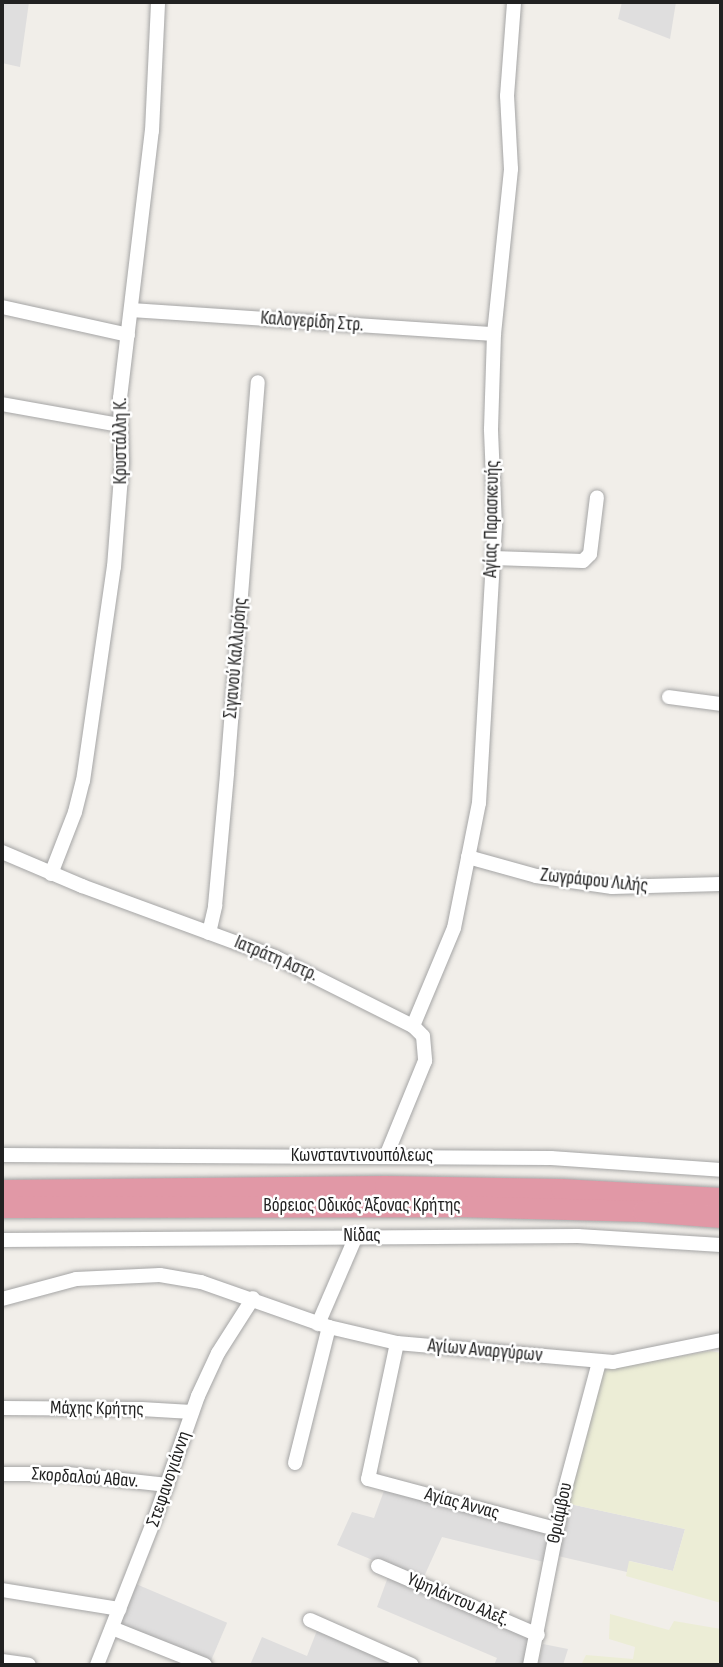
<!DOCTYPE html>
<html>
<head>
<meta charset="utf-8">
<style>
	body { margin:0 }
	#map { position:relative; width:723px; height:1667px; overflow:hidden; background:#f1eee9; font-family:"Sofia Sans Condensed",sans-serif }
	div>[style] { position:absolute }
	.residential>* { inset:0; background:#dfdede; transform-origin:0 0 }
	.farmland>* { inset:0; background:#ecedd6 }
	.roads { filter:drop-shadow(0 0 2px #a5a5a5) drop-shadow(0 0 2px #a5a5a5) }
	.minor>* { height:14px; margin:-7px; padding:0 7px; transform-origin:7px; border-radius:7px; background:#fff }
	.highway>* { height:21px; margin:-10.5px; padding:0 10.5px; transform-origin:10.5px; border-radius:10.5px; background:#e198a6 }
	span { translate:-50% -50%; white-space:nowrap; text-align:center; line-height:1.15; -webkit-text-stroke:5px #fff; paint-order:stroke }
	.street-label { font-size:19px; color:#212121 }
	.frame { position:absolute; inset:0; border:4px solid #212121; pointer-events:none }
</style>
</head>
<body>
<div id="map">
	<div class="residential">
		<div style="clip-path:polygon(2px 2px,29px 2px,20px 67px,2px 63px)"></div>
		<div style="clip-path:polygon(622px 2px,676px 2px,670px 39px,618px 19px)"></div>
		<div style="clip-path:polygon(385px 1488px,549px 1531px,544px 1562px,442px 1537px,422px 1581px,337px 1545px,352px 1512px,374px 1518px)"></div>
		<div style="clip-path:polygon(570px 1504px,685px 1529px,673px 1571px,630px 1561px,627px 1572px,558px 1556px)"></div>
		<div style="clip-path:polygon(388px 1577px,532px 1637px,524px 1665px,494px 1665px,497px 1658px,377px 1607px)"></div>
		<div style="left:136px;top:1584px;width:99px;height:45px;rotate:23deg"></div>
		<div style="clip-path:polygon(318px 1628px,404px 1665px,250px 1665px,262px 1637px,307px 1656px)"></div>
		<div style="clip-path:polygon(543px 1644px,568px 1649px,563px 1665px,538px 1665px)"></div>
	</div>
	<div class="farmland">
		<div style="clip-path:polygon(710px 1351px,721px 1353px,721px 1603px,626px 1576px,629px 1561px,673px 1571px,685px 1529px,570px 1504px,573px 1476px,601px 1370px)"></div>
		<div style="clip-path:polygon(610px 1614px,669px 1630px,674px 1621px,721px 1629px,721px 1665px,581px 1665px,586px 1655px,633px 1659px,635px 1647px,609px 1639px)"></div>
	</div>
	<div class="roads">
		<div class="minor">
			<div style="left:2px;top:307px;width:129px;rotate:12.5deg"></div>
			<div style="left:131px;top:310px;width:364px;rotate:3.8deg"></div>
			<div style="left:2px;top:404px;width:120px;rotate:10.1deg"></div>
			<div style="left:493px;top:558px;width:90px;rotate:1.9deg"></div>
			<div style="left:583px;top:561px;width:10px;rotate:-45deg"></div>
			<div style="left:590px;top:554px;width:57px;rotate:-83deg"></div>
			<div style="left:669px;top:697px;width:52px;rotate:7.7deg"></div>
			<div style="left:2px;top:852px;width:87px;rotate:23deg"></div>
			<div style="left:82px;top:886px;width:206px;rotate:20.2deg"></div>
			<div style="left:275px;top:957px;width:154px;rotate:26.6deg"></div>
			<div style="left:413px;top:1026px;width:14px;rotate:45deg"></div>
			<div style="left:423px;top:1036px;width:25px;rotate:85deg"></div>
			<div style="left:425px;top:1061px;width:103px;rotate:112.3deg"></div>
			<div style="left:468px;top:857px;width:71px;rotate:15.6deg"></div>
			<div style="left:536px;top:876px;width:77px;rotate:8.2deg"></div>
			<div style="left:612px;top:887px;width:109px;rotate:-1.6deg"></div>
			<div style="left:51px;top:874px;width:66px;rotate:-68.8deg"></div>
			<div style="left:75px;top:812px;width:32px;rotate:-76deg"></div>
			<div style="left:83px;top:781px;width:216px;rotate:-81.8deg"></div>
			<div style="left:114px;top:567px;width:105px;rotate:-85.6deg"></div>
			<div style="left:122px;top:462px;width:64px;rotate:-91.8deg"></div>
			<div style="left:120px;top:398px;width:269px;rotate:-83.2deg"></div>
			<div style="left:152px;top:131px;width:129px;rotate:-87.3deg"></div>
			<div style="left:209px;top:933px;width:28px;rotate:-77deg"></div>
			<div style="left:215px;top:906px;width:134px;rotate:-84.8deg"></div>
			<div style="left:227px;top:773px;width:392px;rotate:-85.5deg"></div>
			<div style="left:413px;top:1026px;width:106px;rotate:-67.3deg"></div>
			<div style="left:454px;top:928px;width:127px;rotate:-78.7deg"></div>
			<div style="left:479px;top:803px;width:277px;rotate:-86.7deg"></div>
			<div style="left:495px;top:526px;width:97px;rotate:-92.4deg"></div>
			<div style="left:491px;top:429px;width:95px;rotate:-88.2deg"></div>
			<div style="left:494px;top:334px;width:166px;rotate:-84.1deg"></div>
			<div style="left:511px;top:169px;width:73px;rotate:-93.1deg"></div>
			<div style="left:507px;top:96px;width:94px;rotate:-85.7deg"></div>
			<div style="left:2px;top:1155px;width:549px;rotate:0.31deg"></div>
			<div style="left:551px;top:1158px;width:170px;rotate:4deg"></div>
			<div style="left:2px;top:1240px;width:576px;rotate:-0.4deg"></div>
			<div style="left:578px;top:1236px;width:143px;rotate:3.6deg"></div>
			<div style="left:2px;top:1299px;width:77px;rotate:-15.1deg"></div>
			<div style="left:76px;top:1279px;width:84px;rotate:-2.7deg"></div>
			<div style="left:160px;top:1275px;width:42px;rotate:9.7deg"></div>
			<div style="left:201px;top:1282px;width:136px;rotate:19.4deg"></div>
			<div style="left:329px;top:1327px;width:70px;rotate:13.2deg"></div>
			<div style="left:397px;top:1343px;width:217px;rotate:5deg"></div>
			<div style="left:613px;top:1362px;width:110px;rotate:-11.5deg"></div>
			<div style="left:318px;top:1324px;width:96px;rotate:-66.6deg"></div>
			<div style="left:397px;top:1343px;width:139px;rotate:102deg"></div>
			<div style="left:368px;top:1479px;width:195px;rotate:14.9deg"></div>
			<div style="left:2px;top:1408px;width:139px;rotate:0.4deg"></div>
			<div style="left:141px;top:1409px;width:51px;rotate:3.4deg"></div>
			<div style="left:295px;top:1463px;width:140px;rotate:-76deg"></div>
			<div style="left:2px;top:1474px;width:66px"></div>
			<div style="left:68px;top:1474px;width:100px;rotate:6.3deg"></div>
			<div style="left:378px;top:1566px;width:174px;rotate:23.3deg"></div>
			<div style="left:2px;top:1590px;width:119px;rotate:9.2deg"></div>
			<div style="left:310px;top:1620px;width:111px;rotate:23.8deg"></div>
			<div style="left:112px;top:1628px;width:100px;rotate:21.7deg"></div>
			<div style="left:2px;top:1661px;width:27px;rotate:8deg"></div>
			<div style="left:97px;top:1665px;width:158px;rotate:-68.5deg"></div>
			<div style="left:155px;top:1518px;width:129px;rotate:-70.6deg"></div>
			<div style="left:198px;top:1396px;width:47px;rotate:-65.1deg"></div>
			<div style="left:218px;top:1353px;width:65px;rotate:-57.5deg"></div>
			<div style="left:530px;top:1665px;width:179px;rotate:-78.8deg"></div>
			<div style="left:565px;top:1489px;width:131px;rotate:-75deg"></div>
		</div>
		<div class="highway">
			<div style="left:2px;top:1190px;width:383px;rotate:-0.6deg"></div>
			<div style="left:385px;top:1186px;width:176px;rotate:1deg"></div>
			<div style="left:561px;top:1189px;width:160px;rotate:3.2deg"></div>
			<div style="left:2px;top:1207px;width:454px;rotate:-0.1deg"></div>
			<div style="left:456px;top:1206px;width:187px;rotate:1.5deg"></div>
			<div style="left:643px;top:1211px;width:78px;rotate:4.4deg"></div>
		</div>
	</div>
	<div class="street-label">
		<span style="left:312px;top:322px;rotate:4deg">Καλογερίδη Στρ.</span>
		<span style="left:121px;top:441px;rotate:-90deg">Κρυστάλλη Κ.</span>
		<span style="left:492px;top:519px;rotate:-89deg">Αγίας Παρασκευής</span>
		<span style="left:236px;top:658px;rotate:-85deg">Σιγανού Καλλιρόης</span>
		<span style="left:594px;top:881px;rotate:6deg">Ζωγράφου Λιλής</span>
		<span style="left:276px;top:959px;rotate:23deg">Ιατράτη Αστρ.</span>
		<span style="left:362px;top:1156px">Κωνσταντινουπόλεως</span>
		<span style="left:362px;top:1206px">Βόρειος Οδικός Άξονας Κρήτης</span>
		<span style="left:362px;top:1236px">Νίδας</span>
		<span style="left:485px;top:1351px;rotate:5deg">Αγίων Αναργύρων</span>
		<span style="left:97px;top:1409px;rotate:1deg">Μάχης Κρήτης</span>
		<span style="left:85px;top:1478px;rotate:4deg">Σκορδαλού Αθαν.</span>
		<span style="left:169px;top:1479px;rotate:-71deg">Στεφανογιάννη</span>
		<span style="left:462px;top:1504px;rotate:15deg">Αγίας Άννας</span>
		<span style="left:560px;top:1513px;rotate:-78deg">Θριάμβου</span>
		<span style="left:458px;top:1600px;rotate:23deg">Υψηλάντου Αλεξ.</span>
	</div>
	<div class="frame"></div>
</div>
</body>
</html>
